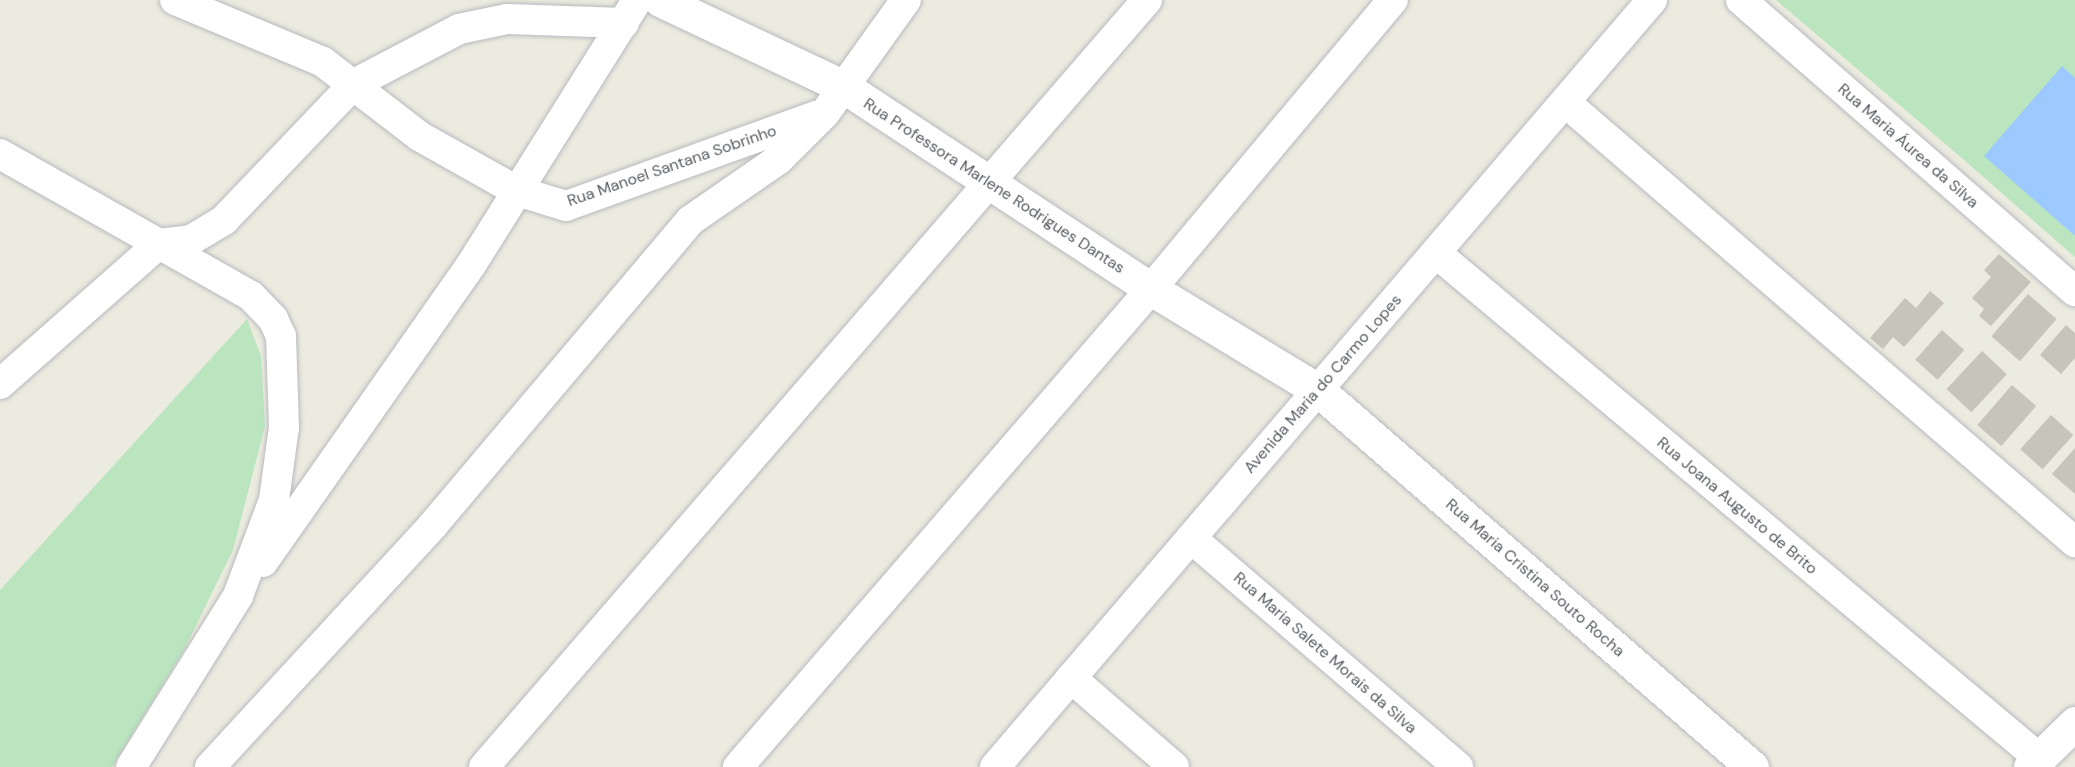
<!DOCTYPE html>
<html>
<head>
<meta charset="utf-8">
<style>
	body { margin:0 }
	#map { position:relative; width:2075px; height:767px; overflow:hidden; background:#ecebdf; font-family:"DM Sans",sans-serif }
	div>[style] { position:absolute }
	.green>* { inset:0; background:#bae5bf }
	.water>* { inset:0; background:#9cc9ff }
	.building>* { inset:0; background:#c7c4bc; transform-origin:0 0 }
	.roads { filter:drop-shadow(0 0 2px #b7b9bf) drop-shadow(0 0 2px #b7b9bf) }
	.street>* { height:30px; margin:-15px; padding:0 15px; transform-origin:15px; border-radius:15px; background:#fff }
	.secondary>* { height:33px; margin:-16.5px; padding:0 16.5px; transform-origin:16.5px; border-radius:16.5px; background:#fff }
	span { translate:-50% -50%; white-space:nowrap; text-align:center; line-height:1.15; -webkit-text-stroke:6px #fff; paint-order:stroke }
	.street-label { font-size:16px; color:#585b61 }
</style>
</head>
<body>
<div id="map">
	<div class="green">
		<div style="clip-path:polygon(1776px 0,2075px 0,2075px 257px,1956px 153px)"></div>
		<div style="clip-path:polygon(247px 319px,261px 356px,265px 426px,233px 550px,184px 650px,112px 767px,0 767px,0 590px)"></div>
	</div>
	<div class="water">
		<div style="clip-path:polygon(2062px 66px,2075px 78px,2075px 236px,1984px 156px)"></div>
	</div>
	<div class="building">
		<div style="clip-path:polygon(1999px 254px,2031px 282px,1991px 326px,1979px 316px,1984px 309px,1972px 298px,1991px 277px,1984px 270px)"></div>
		<div style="clip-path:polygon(1930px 291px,1944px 303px,1904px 347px,1893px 337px,1883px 349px,1870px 338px,1905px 298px,1916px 308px)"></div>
		<div style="left:2028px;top:294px;width:38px;height:56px;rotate:41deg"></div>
		<div style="clip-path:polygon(2066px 325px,2075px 333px,2075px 358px,2061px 374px,2040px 355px)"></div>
		<div style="left:1942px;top:330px;width:30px;height:40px;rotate:42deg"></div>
		<div style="left:1982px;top:351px;width:34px;height:52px;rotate:43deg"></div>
		<div style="left:2012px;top:385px;width:32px;height:53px;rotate:41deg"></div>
		<div style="left:2051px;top:415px;width:30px;height:46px;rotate:42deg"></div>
		<div style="clip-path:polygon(2075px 448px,2075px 494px,2052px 474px)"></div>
	</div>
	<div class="roads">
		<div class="street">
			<div style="left:175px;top:0;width:160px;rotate:22.7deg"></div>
			<div style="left:323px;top:62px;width:121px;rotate:37.6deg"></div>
			<div style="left:419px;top:136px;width:112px;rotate:29.3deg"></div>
			<div style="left:517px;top:191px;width:51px;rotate:17deg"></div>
			<div style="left:566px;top:206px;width:266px;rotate:-19.8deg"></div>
			<div style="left:1741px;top:0;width:443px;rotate:41.1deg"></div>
			<div style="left:1565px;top:102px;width:674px;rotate:40.79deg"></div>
			<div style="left:0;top:154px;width:288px;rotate:29.5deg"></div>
			<div style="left:251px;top:296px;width:32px;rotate:46deg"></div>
			<div style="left:273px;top:319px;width:19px;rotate:65deg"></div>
			<div style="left:281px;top:336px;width:91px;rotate:88.1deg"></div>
			<div style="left:284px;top:427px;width:74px;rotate:97.8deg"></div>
			<div style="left:274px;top:500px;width:103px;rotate:110.6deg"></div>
			<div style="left:238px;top:596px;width:202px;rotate:122deg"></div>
			<div style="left:1436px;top:253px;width:787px;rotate:39.95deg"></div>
			<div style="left:0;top:384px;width:212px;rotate:-41.4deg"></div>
			<div style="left:159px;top:244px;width:32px;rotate:-7deg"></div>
			<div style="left:191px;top:240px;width:39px;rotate:-31deg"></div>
			<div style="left:224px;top:220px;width:188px;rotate:-46.3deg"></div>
			<div style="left:354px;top:84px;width:119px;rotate:-27.6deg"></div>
			<div style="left:459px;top:29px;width:49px;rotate:-11.8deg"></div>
			<div style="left:507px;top:19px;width:117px;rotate:2deg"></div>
			<div style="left:1191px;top:538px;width:352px;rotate:40.6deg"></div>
			<div style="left:263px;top:562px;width:363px;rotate:-55deg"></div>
			<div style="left:471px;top:265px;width:313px;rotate:-57.9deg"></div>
			<div style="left:1071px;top:678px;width:136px;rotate:40.8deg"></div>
			<div style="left:210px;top:767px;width:329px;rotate:-47.3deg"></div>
			<div style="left:433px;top:525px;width:399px;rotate:-49.8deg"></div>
			<div style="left:691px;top:220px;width:107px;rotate:-34.7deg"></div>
			<div style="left:779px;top:159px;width:65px;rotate:-45deg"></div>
			<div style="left:825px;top:113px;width:139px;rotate:-54.4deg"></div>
			<div style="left:484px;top:767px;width:1014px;rotate:-49.16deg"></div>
			<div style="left:738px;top:767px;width:632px;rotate:-49.17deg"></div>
			<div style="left:1151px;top:289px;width:377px;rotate:-50.1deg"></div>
			<div style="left:995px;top:767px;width:1010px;rotate:-49.42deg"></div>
		</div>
		<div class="secondary">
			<div style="left:660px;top:0;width:206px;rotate:25.3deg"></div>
			<div style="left:846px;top:88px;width:365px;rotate:33.4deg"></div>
			<div style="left:1151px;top:289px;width:195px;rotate:31.2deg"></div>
			<div style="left:1318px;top:390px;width:575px;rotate:40.98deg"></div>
			<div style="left:2030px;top:767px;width:63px;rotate:-44.4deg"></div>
		</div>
	</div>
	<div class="street-label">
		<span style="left:1908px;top:146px;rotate:41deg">Rua Maria Áurea da Silva</span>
		<span style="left:672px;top:166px;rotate:-19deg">Rua Manoel Santana Sobrinho</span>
		<span style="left:994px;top:186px;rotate:33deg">Rua Professora Marlene Rodrigues Dantas</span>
		<span style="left:1323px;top:384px;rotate:-49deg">Avenida Maria do Carmo Lopes</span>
		<span style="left:1737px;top:506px;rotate:40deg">Rua Joana Augusto de Brito</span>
		<span style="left:1535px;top:578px;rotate:41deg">Rua Maria Cristina Souto Rocha</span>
		<span style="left:1325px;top:653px;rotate:41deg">Rua Maria Salete Morais da Silva</span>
	</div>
</div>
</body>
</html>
